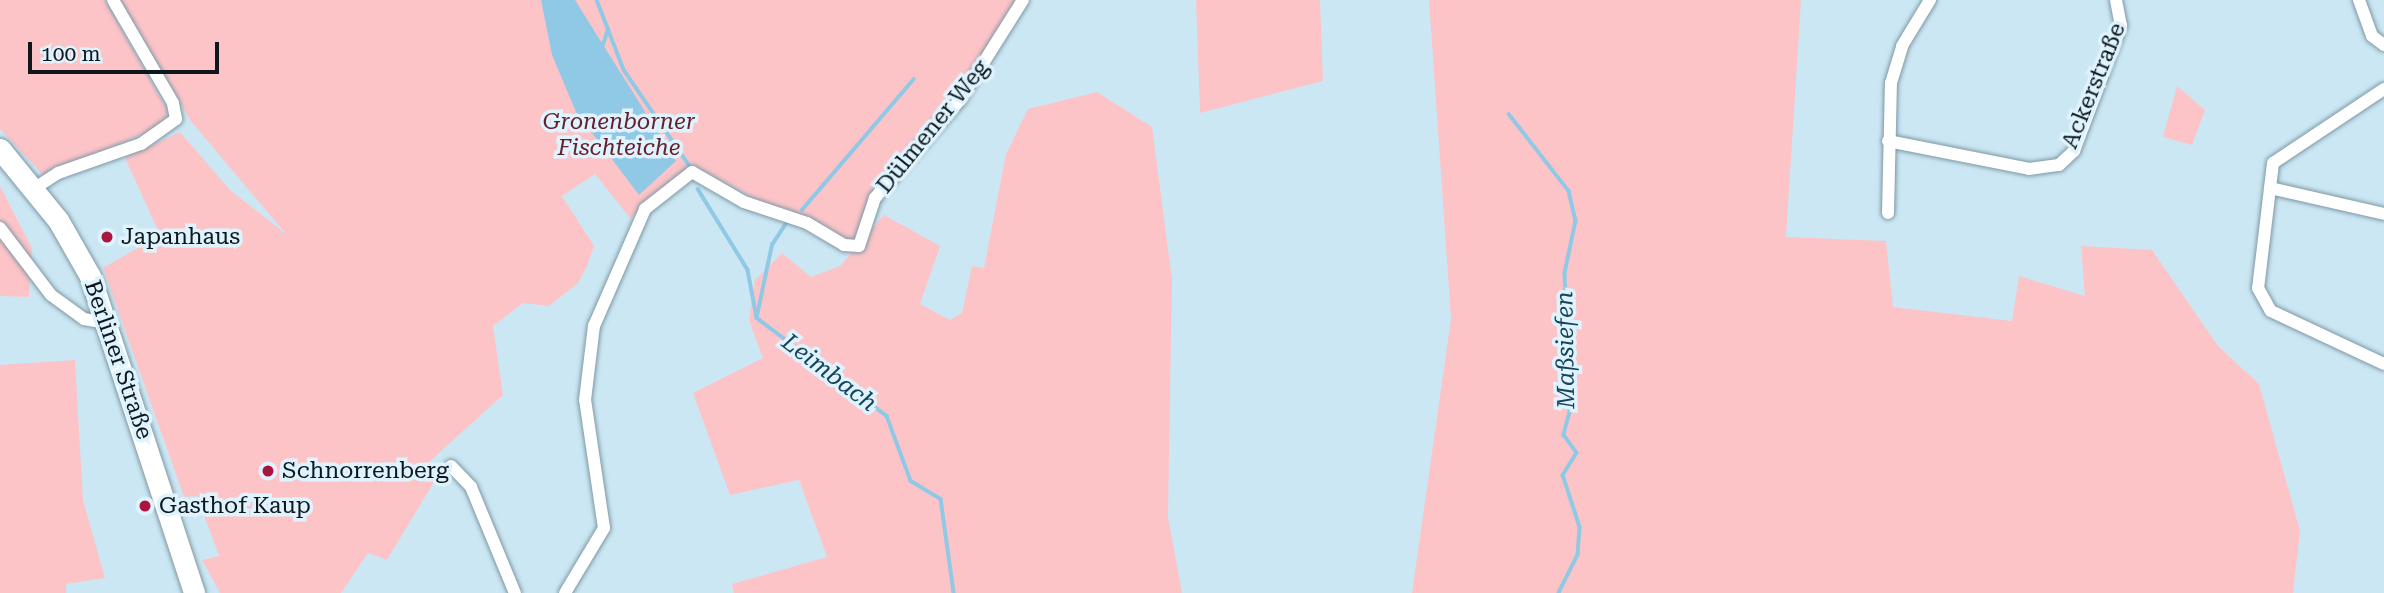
<!DOCTYPE html>
<html>
<head>
<meta charset="utf-8">
<style>
	body { margin:0 }
	#map { position:relative; width:2384px; height:593px; overflow:hidden; background:#cce7f4; font-family:"Roboto Serif",serif }
	div>[style] { position:absolute }
	.green>* { inset:0; background:#fdc4c8 }
	.water>* { inset:0; background:#90c9e5 }
	.stream>* { height:3.5px; margin:-1.75px; padding:0 1.75px; transform-origin:1.75px; border-radius:1.75px; background:#90c9e5 }
	.roads { filter:drop-shadow(0 0 2px #7f98a4) drop-shadow(0 0 2px #7f98a4) }
	.street>* { height:12px; margin:-6px; padding:0 6px; transform-origin:6px; border-radius:6px; background:#fff }
	.primary>* { height:21px; margin:-10.5px; padding:0 10.5px; transform-origin:10.5px; border-radius:10.5px; background:#fff }
	.dots>* { width:19px; height:19px; translate:-50% -50%; box-sizing:border-box; border:4px solid #def3fe; border-radius:50% }
	span { translate:-50% -50%; white-space:nowrap; text-align:center; line-height:1.15; -webkit-text-stroke:7px #def3fe; paint-order:stroke }
	.street-label { font-size:23px; color:#0d171c }
	.park-label { font-size:23px; color:#66202c; font-style:italic }
	.poi-label { font-size:23px; color:#0d171c }
	.left { translate:0 -50%; text-align:left }
	.water-label { font-size:24px; color:#154458; font-style:italic }
	.scale { position:absolute; left:28px; top:42px; width:191px; height:32px; box-sizing:border-box; border:4px solid #0d171c; border-top:0; padding-left:9px; font-size:21px; line-height:24px; white-space:nowrap; color:#0d171c; -webkit-text-stroke:5px #def3fe; paint-order:stroke }
</style>
</head>
<body>
<div id="map">
	<div class="green">
		<div style="clip-path:polygon(0 0,105px 0,168px 111px,162px 126px,44px 176px,0 129px)"></div>
		<div style="clip-path:polygon(120px 0,1022px 0,884px 189px,863px 239px,844px 245px,684px 161px,687px 168px,630px 218px,595px 174px,562px 196px,594px 246px,587px 266px,578px 283px,549px 306px,523px 303px,493px 326px,503px 395px,429px 462px,434px 482px,387px 560px,368px 553px,341px 593px,220px 593px,202px 560px,219px 556px,197px 496px,184px 497px,103px 268px,160px 235px,125px 158px,180px 132px,230px 190px,286px 234px,190px 120px)"></div>
		<div style="clip-path:polygon(1196px 0,1320px 0,1323px 81px,1200px 113px)"></div>
		<div style="clip-path:polygon(1429px 0,1801px 0,1786px 237px,1886px 241px,1893px 307px,2012px 321px,2019px 276px,2085px 296px,2081px 246px,2152px 250px,2218px 346px,2259px 384px,2300px 531px,2293px 593px,1412px 593px,1451px 319px)"></div>
		<div style="clip-path:polygon(2177px 86px,2205px 110px,2192px 145px,2163px 137px)"></div>
		<div style="clip-path:polygon(1097px 92px,1152px 127px,1172px 279px,1168px 517px,1182px 593px,734px 593px,732px 584px,827px 557px,799px 480px,730px 495px,693px 393px,763px 358px,749px 320px,755px 280px,782px 253px,811px 277px,840px 266px,884px 215px,940px 246px,920px 304px,950px 320px,962px 313px,972px 266px,984px 268px,1006px 154px,1028px 109px)"></div>
		<div style="clip-path:polygon(0 186px,32px 248px,29px 297px,0 296px)"></div>
		<div style="clip-path:polygon(75px 360px,83px 500px,105px 578px,66px 584px,66px 593px,0 593px,0 365px)"></div>
	</div>
	<div class="water">
		<div style="clip-path:polygon(541px 0,575px 0,676px 161px,639px 195px,576px 112px,552px 55px)"></div>
	</div>
	<div class="stream">
		<div style="left:597px;top:0;width:75px;rotate:68.9deg"></div>
		<div style="left:624px;top:70px;width:115px;rotate:55.6deg"></div>
		<div style="left:601px;top:51px;width:23px;rotate:-72deg"></div>
		<div style="left:1509px;top:114px;width:98px;rotate:52.1deg"></div>
		<div style="left:1569px;top:191px;width:31px;rotate:77deg"></div>
		<div style="left:1576px;top:221px;width:53px;rotate:101.9deg"></div>
		<div style="left:1565px;top:273px;width:139px;rotate:87.9deg"></div>
		<div style="left:1570px;top:412px;width:24px;rotate:105deg"></div>
		<div style="left:1564px;top:435px;width:22px;rotate:54deg"></div>
		<div style="left:1577px;top:453px;width:26px;rotate:122deg"></div>
		<div style="left:1563px;top:475px;width:55px;rotate:71.9deg"></div>
		<div style="left:1580px;top:527px;width:28px;rotate:94deg"></div>
		<div style="left:1578px;top:555px;width:42px;rotate:116.6deg"></div>
		<div style="left:698px;top:189px;width:95px;rotate:58.3deg"></div>
		<div style="left:748px;top:270px;width:49px;rotate:79.4deg"></div>
		<div style="left:757px;top:318px;width:163px;rotate:37deg"></div>
		<div style="left:887px;top:416px;width:69px;rotate:69.7deg"></div>
		<div style="left:911px;top:481px;width:35px;rotate:31deg"></div>
		<div style="left:941px;top:499px;width:95px;rotate:82.1deg"></div>
		<div style="left:802px;top:210px;width:172px;rotate:-49.5deg"></div>
		<div style="left:757px;top:316px;width:73px;rotate:-78.1deg"></div>
		<div style="left:772px;top:245px;width:27px;rotate:-57deg"></div>
	</div>
	<div class="roads">
		<div class="street">
			<div style="left:2359px;top:0;width:38px;rotate:70deg"></div>
			<div style="left:2372px;top:36px;width:15px;rotate:37deg"></div>
			<div style="left:2384px;top:89px;width:133px;rotate:146.3deg"></div>
			<div style="left:2273px;top:163px;width:126px;rotate:96.8deg"></div>
			<div style="left:2258px;top:288px;width:26px;rotate:61deg"></div>
			<div style="left:2271px;top:311px;width:125px;rotate:25.1deg"></div>
			<div style="left:1888px;top:141px;width:144px;rotate:11.2deg"></div>
			<div style="left:2029px;top:169px;width:30px;rotate:-8deg"></div>
			<div style="left:2059px;top:165px;width:21px;rotate:-43deg"></div>
			<div style="left:2074px;top:151px;width:134px;rotate:-69.4deg"></div>
			<div style="left:2121px;top:26px;width:26px;rotate:-101deg"></div>
			<div style="left:35px;top:188px;width:27px;rotate:-33deg"></div>
			<div style="left:58px;top:173px;width:88px;rotate:-19.3deg"></div>
			<div style="left:141px;top:144px;width:43px;rotate:-35.5deg"></div>
			<div style="left:176px;top:119px;width:16px;rotate:-101deg"></div>
			<div style="left:173px;top:103px;width:119px;rotate:-120.2deg"></div>
			<div style="left:2270px;top:188px;width:117px;rotate:12.8deg"></div>
			<div style="left:1888px;top:213px;width:130px;rotate:-88.7deg"></div>
			<div style="left:1891px;top:83px;width:39px;rotate:-73deg"></div>
			<div style="left:1902px;top:46px;width:54px;rotate:-58.7deg"></div>
			<div style="left:0;top:228px;width:84px;rotate:52.7deg"></div>
			<div style="left:51px;top:295px;width:41px;rotate:36deg"></div>
			<div style="left:84px;top:319px;width:23px;rotate:10deg"></div>
			<div style="left:451px;top:466px;width:29px;rotate:46deg"></div>
			<div style="left:471px;top:487px;width:115px;rotate:67.5deg"></div>
			<div style="left:565px;top:593px;width:76px;rotate:-59deg"></div>
			<div style="left:604px;top:528px;width:129px;rotate:-98.4deg"></div>
			<div style="left:585px;top:400px;width:75px;rotate:-83.1deg"></div>
			<div style="left:594px;top:326px;width:128px;rotate:-66.4deg"></div>
			<div style="left:645px;top:209px;width:60px;rotate:-38.2deg"></div>
			<div style="left:692px;top:172px;width:60px;rotate:30deg"></div>
			<div style="left:744px;top:202px;width:66px;rotate:18.4deg"></div>
			<div style="left:807px;top:223px;width:43px;rotate:30.7deg"></div>
			<div style="left:844px;top:245px;width:15px;rotate:4deg"></div>
			<div style="left:859px;top:246px;width:51px;rotate:-71.6deg"></div>
			<div style="left:875px;top:198px;width:130px;rotate:-49.1deg"></div>
			<div style="left:960px;top:100px;width:118px;rotate:-57.8deg"></div>
		</div>
		<div class="primary">
			<div style="left:0;top:149px;width:92px;rotate:50.8deg"></div>
			<div style="left:58px;top:220px;width:64px;rotate:60.3deg"></div>
			<div style="left:90px;top:276px;width:334px;rotate:71.8deg"></div>
		</div>
	</div>
	<div class="dots">
		<div style="left:107px;top:237px;background:#aa143e"></div>
		<div style="left:268px;top:471px;background:#aa143e"></div>
		<div style="left:145px;top:506px;background:#aa143e"></div>
	</div>
	<div class="street-label">
		<span style="left:2094px;top:86px;rotate:-68deg">Ackerstraße</span>
		<span style="left:933px;top:127px;rotate:-51deg">Dülmener Weg</span>
		<span style="left:118px;top:360px;rotate:71deg">Berliner Straße</span>
	</div>
	<div class="park-label">
		<span style="left:619px;top:135px">Gronenborner<br>Fischteiche</span>
	</div>
	<div class="poi-label">
		<span class="left" style="left:121px;top:237px">Japanhaus</span>
		<span class="left" style="left:282px;top:471px">Schnorrenberg</span>
		<span class="left" style="left:159px;top:506px">Gasthof Kaup</span>
	</div>
	<div class="water-label">
		<span style="left:1566px;top:350px;rotate:-91deg">Maßsiefen</span>
		<span style="left:829px;top:373px;rotate:37deg">Leimbach</span>
	</div>
	<div class="scale">100 m</div>
</div>
</body>
</html>
